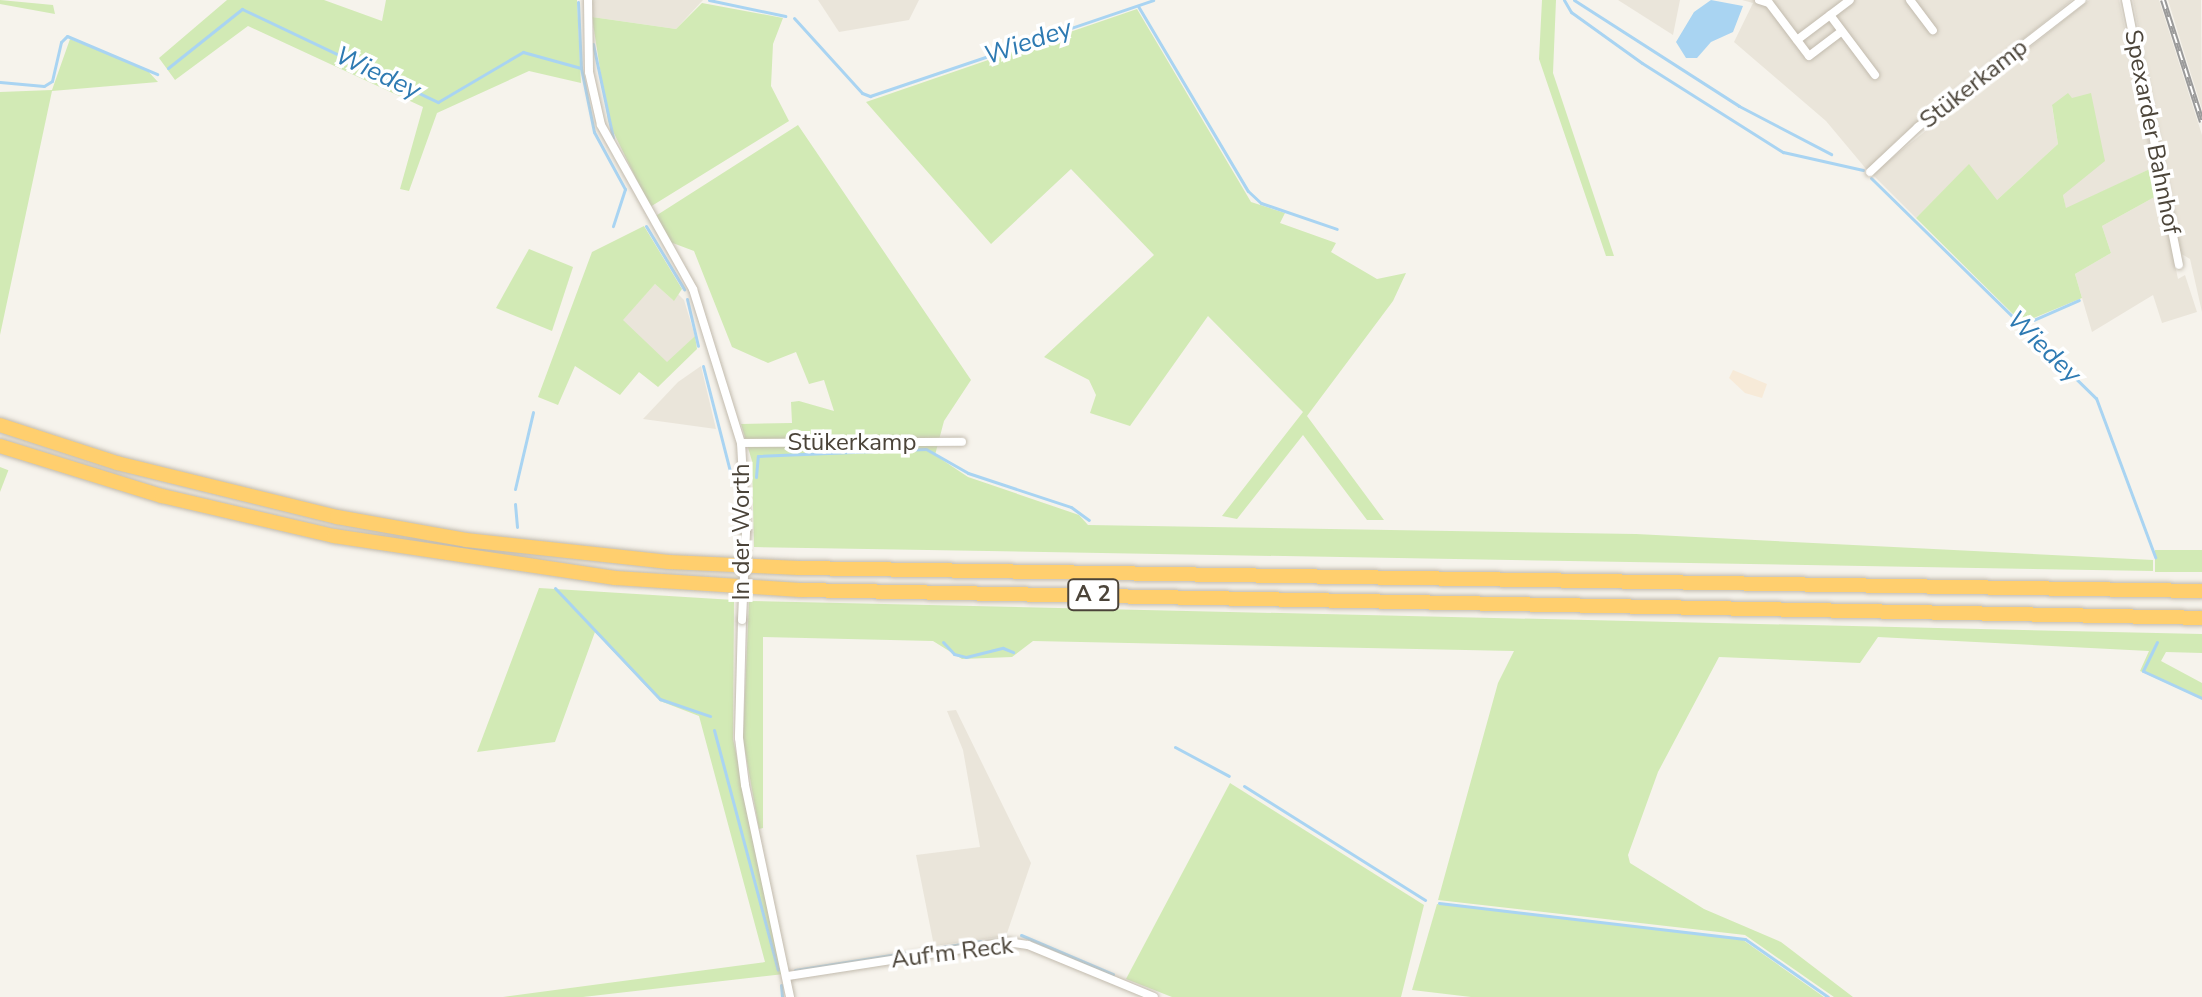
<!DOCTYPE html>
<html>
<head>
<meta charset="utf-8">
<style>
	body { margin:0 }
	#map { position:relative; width:2202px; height:997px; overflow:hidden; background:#f6f3ec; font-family:"Nunito Sans",sans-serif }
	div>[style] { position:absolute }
	.residential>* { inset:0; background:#eae5da }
	.commercial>* { inset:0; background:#f7ead8 }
	.green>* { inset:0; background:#d2eab5; transform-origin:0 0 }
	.water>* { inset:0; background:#a9d4f2 }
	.stream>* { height:3px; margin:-1.5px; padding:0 1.5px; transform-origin:1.5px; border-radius:1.5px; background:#a9d4f2 }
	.roads { filter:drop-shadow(0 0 2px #c2bbae) drop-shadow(0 0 2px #c2bbae) }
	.minor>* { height:8px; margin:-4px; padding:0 4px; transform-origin:4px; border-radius:4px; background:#fff }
	.motorway>* { height:14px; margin:-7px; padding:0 7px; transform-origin:7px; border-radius:7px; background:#ffcf6e }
	.rail>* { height:6px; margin-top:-3px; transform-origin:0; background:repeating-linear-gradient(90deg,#fff 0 9px,#9a9a9a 0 18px); box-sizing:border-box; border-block:2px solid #9a9a9a }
	.bridges { filter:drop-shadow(0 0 2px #c2bbae) drop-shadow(0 0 2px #c2bbae) }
	.minor-bridge>* { height:8px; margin:-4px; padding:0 4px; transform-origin:4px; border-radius:4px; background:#fff }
	span { translate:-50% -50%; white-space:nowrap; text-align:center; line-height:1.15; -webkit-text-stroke:7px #fff; paint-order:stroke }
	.shield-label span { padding:2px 6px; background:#fff; border:2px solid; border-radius:6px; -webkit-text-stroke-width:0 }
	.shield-label { font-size:22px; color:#4b4439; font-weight:700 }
	.street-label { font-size:24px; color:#4b4439 }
	.water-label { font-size:26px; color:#2e7ab2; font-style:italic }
</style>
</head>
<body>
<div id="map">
	<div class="residential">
		<div style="clip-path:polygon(593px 0,703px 0,676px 29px,592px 17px)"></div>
		<div style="clip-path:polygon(818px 0,919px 0,909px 20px,839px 32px)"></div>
		<div style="clip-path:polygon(1618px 0,1680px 0,1673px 35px)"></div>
		<div style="clip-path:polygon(1742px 0,2072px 0,1899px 138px,1867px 170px,1826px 121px,1734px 42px,1753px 3px)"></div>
		<div style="clip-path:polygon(2089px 0,2119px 0,2154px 167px,2066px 209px,2063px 195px,2090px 94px,2052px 106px,2058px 144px,1996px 201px,1969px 165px,1916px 218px,1872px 174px)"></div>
		<div style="clip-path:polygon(2133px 0,2159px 0,2202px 135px,2202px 312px,2190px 259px,2180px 253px)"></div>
		<div style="clip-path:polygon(2168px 0,2201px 0,2202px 109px,2184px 52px)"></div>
		<div style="clip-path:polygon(2160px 194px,2178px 279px,2185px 275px,2197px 312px,2162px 323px,2153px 295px,2092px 332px,2075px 274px,2111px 253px,2102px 226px)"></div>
		<div style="clip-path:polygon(655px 284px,673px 300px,678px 294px,684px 300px,695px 336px,667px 363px,622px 320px)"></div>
		<div style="clip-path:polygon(701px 366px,716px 429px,643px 419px,678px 382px)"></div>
		<div style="clip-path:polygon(956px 710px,1031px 863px,1006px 936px,934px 946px,916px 855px,980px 847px,963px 750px,947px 711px)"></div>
	</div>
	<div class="commercial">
		<div style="clip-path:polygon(1733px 370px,1767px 384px,1762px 398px,1745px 393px,1729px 378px)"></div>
	</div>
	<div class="green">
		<div style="clip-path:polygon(0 0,53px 5px,55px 14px,0 4px)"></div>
		<div style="clip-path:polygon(227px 0,324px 0,382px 21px,386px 0,577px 0,581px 83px,529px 71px,437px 113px,409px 191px,400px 189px,423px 107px,248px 26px,175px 80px,159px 58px)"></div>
		<div style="clip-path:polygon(1542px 0,1556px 0,1553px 73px,1614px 256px,1606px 256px,1539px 59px)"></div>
		<div style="clip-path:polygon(702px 3px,783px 18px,773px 44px,771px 86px,789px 121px,650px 207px,608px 121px,592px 17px,676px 29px)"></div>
		<div style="clip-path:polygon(1137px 9px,1251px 202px,1285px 213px,1280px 223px,1336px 243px,1331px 252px,1377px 279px,1406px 273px,1393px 301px,1307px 416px,1384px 520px,1367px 520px,1303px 435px,1237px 519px,1222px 516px,1303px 412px,1208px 316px,1130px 426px,1090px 413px,1096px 395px,1089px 380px,1044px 357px,1154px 255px,1071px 169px,991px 244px,866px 102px)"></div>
		<div style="clip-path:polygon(70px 39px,146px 69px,158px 82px,52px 91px,0 335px,0 92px,52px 90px)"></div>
		<div style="clip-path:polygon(2068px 93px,2072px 98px,2091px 93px,2105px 161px,2063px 195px,2066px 208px,2154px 167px,2160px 194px,2102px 226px,2111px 253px,2075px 274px,2082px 298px,2022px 323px,1916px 218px,1969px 164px,1997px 200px,2058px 144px,2052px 105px)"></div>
		<div style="clip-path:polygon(798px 125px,971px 380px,944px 421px,935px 455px,968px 477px,1079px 515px,1088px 525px,1636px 534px,2153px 560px,2153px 571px,754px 547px,752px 461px,741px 424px,792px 423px,791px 402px,799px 401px,834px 411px,824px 380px,809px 384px,796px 352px,768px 363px,732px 347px,694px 251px,670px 242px,654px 217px)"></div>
		<div style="clip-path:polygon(644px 226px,682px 289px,674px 301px,655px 284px,623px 320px,667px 362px,695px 336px,697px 349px,658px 387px,639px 372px,620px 395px,575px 366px,558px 405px,538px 397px,592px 252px)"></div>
		<div style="clip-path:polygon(529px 249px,573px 267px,552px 331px,496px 308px)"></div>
		<div style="left:0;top:467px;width:9px;height:175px;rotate:21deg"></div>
		<div style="left:2202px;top:550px;width:22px;height:47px;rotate:90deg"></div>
		<div style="clip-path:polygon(539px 588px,734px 600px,733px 739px,784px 974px,583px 997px,503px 997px,765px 962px,699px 716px,660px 701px,595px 632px,555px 742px,477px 752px)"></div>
		<div style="clip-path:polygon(749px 601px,2202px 634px,2202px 653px,2166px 652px,2161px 661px,2202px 683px,2202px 699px,2140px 671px,2149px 651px,1878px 637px,1860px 663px,1719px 657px,1658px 772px,1628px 855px,1630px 863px,1704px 909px,1781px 942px,1853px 997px,1834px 997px,1745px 935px,1438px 900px,1498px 683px,1514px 651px,1033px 641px,1012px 657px,962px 659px,933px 641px,763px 637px,763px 828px,759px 829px,743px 739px)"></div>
		<div style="clip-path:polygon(1230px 783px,1424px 905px,1401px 997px,1172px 997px,1126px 979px)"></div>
		<div style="clip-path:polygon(1437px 904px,1743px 940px,1824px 997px,1471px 997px,1412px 990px)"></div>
	</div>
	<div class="water">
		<div style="clip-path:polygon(1711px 0,1743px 6px,1733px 32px,1711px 42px,1697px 58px,1686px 58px,1676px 42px,1694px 12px)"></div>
	</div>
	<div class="stream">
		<div style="left:709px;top:0;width:78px;rotate:11.9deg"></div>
		<div style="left:1564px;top:0;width:14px;rotate:60deg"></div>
		<div style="left:1571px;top:12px;width:87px;rotate:35.7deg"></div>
		<div style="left:1642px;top:63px;width:167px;rotate:32.3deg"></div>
		<div style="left:1783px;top:152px;width:82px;rotate:12.7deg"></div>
		<div style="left:1574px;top:0;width:196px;rotate:32.7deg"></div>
		<div style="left:1739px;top:106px;width:104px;rotate:27.6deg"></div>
		<div style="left:578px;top:2px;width:66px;rotate:87.4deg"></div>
		<div style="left:581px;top:68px;width:65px;rotate:78.5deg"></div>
		<div style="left:594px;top:132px;width:65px;rotate:61.5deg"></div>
		<div style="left:625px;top:189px;width:39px;rotate:108deg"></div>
		<div style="left:1138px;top:6px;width:215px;rotate:59.3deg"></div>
		<div style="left:1248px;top:191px;width:18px;rotate:43deg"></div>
		<div style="left:1261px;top:203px;width:80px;rotate:18.9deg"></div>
		<div style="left:794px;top:18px;width:101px;rotate:47.8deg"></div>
		<div style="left:862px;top:93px;width:9px;rotate:21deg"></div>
		<div style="left:870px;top:96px;width:299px;rotate:-18.7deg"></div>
		<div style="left:593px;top:44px;width:96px;rotate:78deg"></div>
		<div style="left:168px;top:68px;width:95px;rotate:-38.6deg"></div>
		<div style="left:242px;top:9px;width:217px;rotate:25.4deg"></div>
		<div style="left:438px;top:102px;width:99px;rotate:-30.5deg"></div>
		<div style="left:523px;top:52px;width:60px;rotate:15.4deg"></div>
		<div style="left:0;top:82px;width:44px;rotate:5.2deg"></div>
		<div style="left:44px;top:86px;width:9px;rotate:-32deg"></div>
		<div style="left:52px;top:81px;width:40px;rotate:-77deg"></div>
		<div style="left:61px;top:42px;width:8px;rotate:-45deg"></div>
		<div style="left:67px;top:36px;width:98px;rotate:22.9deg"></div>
		<div style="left:1871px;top:178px;width:315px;rotate:44.4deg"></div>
		<div style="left:2096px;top:398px;width:170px;rotate:69.6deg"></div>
		<div style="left:646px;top:226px;width:74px;rotate:58.9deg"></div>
		<div style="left:687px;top:299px;width:48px;rotate:76.8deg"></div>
		<div style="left:2022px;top:325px;width:62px;rotate:-23.7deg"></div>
		<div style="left:703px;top:366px;width:117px;rotate:75.6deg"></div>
		<div style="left:756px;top:477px;width:21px;rotate:-85deg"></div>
		<div style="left:758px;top:456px;width:168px;rotate:-2.4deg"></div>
		<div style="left:926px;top:449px;width:48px;rotate:29.7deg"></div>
		<div style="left:968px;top:473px;width:108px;rotate:18.3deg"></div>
		<div style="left:1071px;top:507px;width:22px;rotate:36deg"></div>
		<div style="left:515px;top:489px;width:79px;rotate:-76.8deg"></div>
		<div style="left:515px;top:504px;width:23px;rotate:85deg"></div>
		<div style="left:555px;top:588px;width:153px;rotate:46.6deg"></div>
		<div style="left:660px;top:699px;width:53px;rotate:18.8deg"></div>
		<div style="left:943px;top:642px;width:16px;rotate:47deg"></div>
		<div style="left:954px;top:654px;width:12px;rotate:14deg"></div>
		<div style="left:966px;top:657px;width:38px;rotate:-14deg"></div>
		<div style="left:1003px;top:648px;width:11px;rotate:22deg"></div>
		<div style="left:2157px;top:642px;width:32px;rotate:116deg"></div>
		<div style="left:2143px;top:671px;width:65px;rotate:24.6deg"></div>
		<div style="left:714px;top:730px;width:248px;rotate:75.1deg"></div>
		<div style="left:1175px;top:747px;width:61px;rotate:28.2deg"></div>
		<div style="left:1244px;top:786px;width:214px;rotate:32.2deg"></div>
		<div style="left:1439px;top:903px;width:308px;rotate:6.7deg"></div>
		<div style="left:1745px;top:939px;width:101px;rotate:34.9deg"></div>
		<div style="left:1021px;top:935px;width:100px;rotate:23deg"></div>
		<div style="left:795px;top:970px;width:188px;rotate:-8.9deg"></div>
		<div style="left:781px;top:985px;width:12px;rotate:85deg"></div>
	</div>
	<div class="roads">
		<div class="minor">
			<div style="left:588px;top:0;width:72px;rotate:89.2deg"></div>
			<div style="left:589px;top:72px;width:54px;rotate:77.2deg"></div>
			<div style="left:601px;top:125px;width:188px;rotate:60.7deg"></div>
			<div style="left:693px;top:289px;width:161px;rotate:72.7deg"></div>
			<div style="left:741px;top:443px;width:88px;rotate:86.7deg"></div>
			<div style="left:1759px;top:0;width:10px;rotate:17deg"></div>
			<div style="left:1769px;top:3px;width:66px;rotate:53deg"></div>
			<div style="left:1809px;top:56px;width:41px;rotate:-37.1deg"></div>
			<div style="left:1910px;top:0;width:38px;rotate:53deg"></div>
			<div style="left:2126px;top:0;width:270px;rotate:78.7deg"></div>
			<div style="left:1830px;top:15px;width:75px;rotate:53.1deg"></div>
			<div style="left:1797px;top:40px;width:66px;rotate:-37deg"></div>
			<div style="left:1870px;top:172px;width:66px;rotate:-43.2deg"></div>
			<div style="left:1918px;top:127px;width:207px;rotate:-37.8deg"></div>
			<div style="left:741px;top:443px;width:221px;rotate:-0.3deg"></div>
			<div style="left:742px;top:620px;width:118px;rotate:91.5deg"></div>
			<div style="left:739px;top:738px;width:47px;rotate:82.7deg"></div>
			<div style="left:745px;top:785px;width:217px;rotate:78deg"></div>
			<div style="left:788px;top:976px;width:222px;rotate:-8.8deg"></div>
			<div style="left:1007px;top:942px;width:21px;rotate:8deg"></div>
			<div style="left:1028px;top:945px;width:136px;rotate:22.4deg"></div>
		</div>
		<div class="motorway">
			<div style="left:0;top:425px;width:123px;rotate:18deg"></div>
			<div style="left:117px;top:463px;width:227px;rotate:13.8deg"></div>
			<div style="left:337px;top:517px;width:131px;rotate:10.1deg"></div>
			<div style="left:466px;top:540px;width:204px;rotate:6.2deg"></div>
			<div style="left:669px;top:562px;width:130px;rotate:2.6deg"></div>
			<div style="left:799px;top:568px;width:1403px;rotate:0.94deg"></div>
			<div style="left:0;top:446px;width:170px;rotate:17.2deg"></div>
			<div style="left:162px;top:496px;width:177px;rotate:13.1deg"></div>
			<div style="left:334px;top:536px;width:284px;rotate:8.5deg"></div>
			<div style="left:615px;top:578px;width:186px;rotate:3.7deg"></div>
			<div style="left:801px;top:590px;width:1401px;rotate:1.14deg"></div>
		</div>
	</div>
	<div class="rail">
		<div style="left:2163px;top:0;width:128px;rotate:72.3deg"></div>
	</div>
	<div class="bridges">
		<div class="minor-bridge">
			<div style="left:742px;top:620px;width:89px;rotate:-87.4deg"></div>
		</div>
	</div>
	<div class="shield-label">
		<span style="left:1093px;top:595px">A 2</span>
	</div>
	<div class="street-label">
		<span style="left:1974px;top:84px;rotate:-38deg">Stükerkamp</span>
		<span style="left:2152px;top:132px;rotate:79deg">Spexarder Bahnhof</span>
		<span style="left:852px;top:443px">Stükerkamp</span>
		<span style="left:742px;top:532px;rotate:-90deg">In der Worth</span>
		<span style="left:952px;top:953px;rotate:-7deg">Auf'm Reck</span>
	</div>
	<div class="water-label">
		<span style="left:1028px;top:42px;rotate:-19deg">Wiedey</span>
		<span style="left:378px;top:73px;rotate:25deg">Wiedey</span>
		<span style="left:2044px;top:347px;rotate:44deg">Wiedey</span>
	</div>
</div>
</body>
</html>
